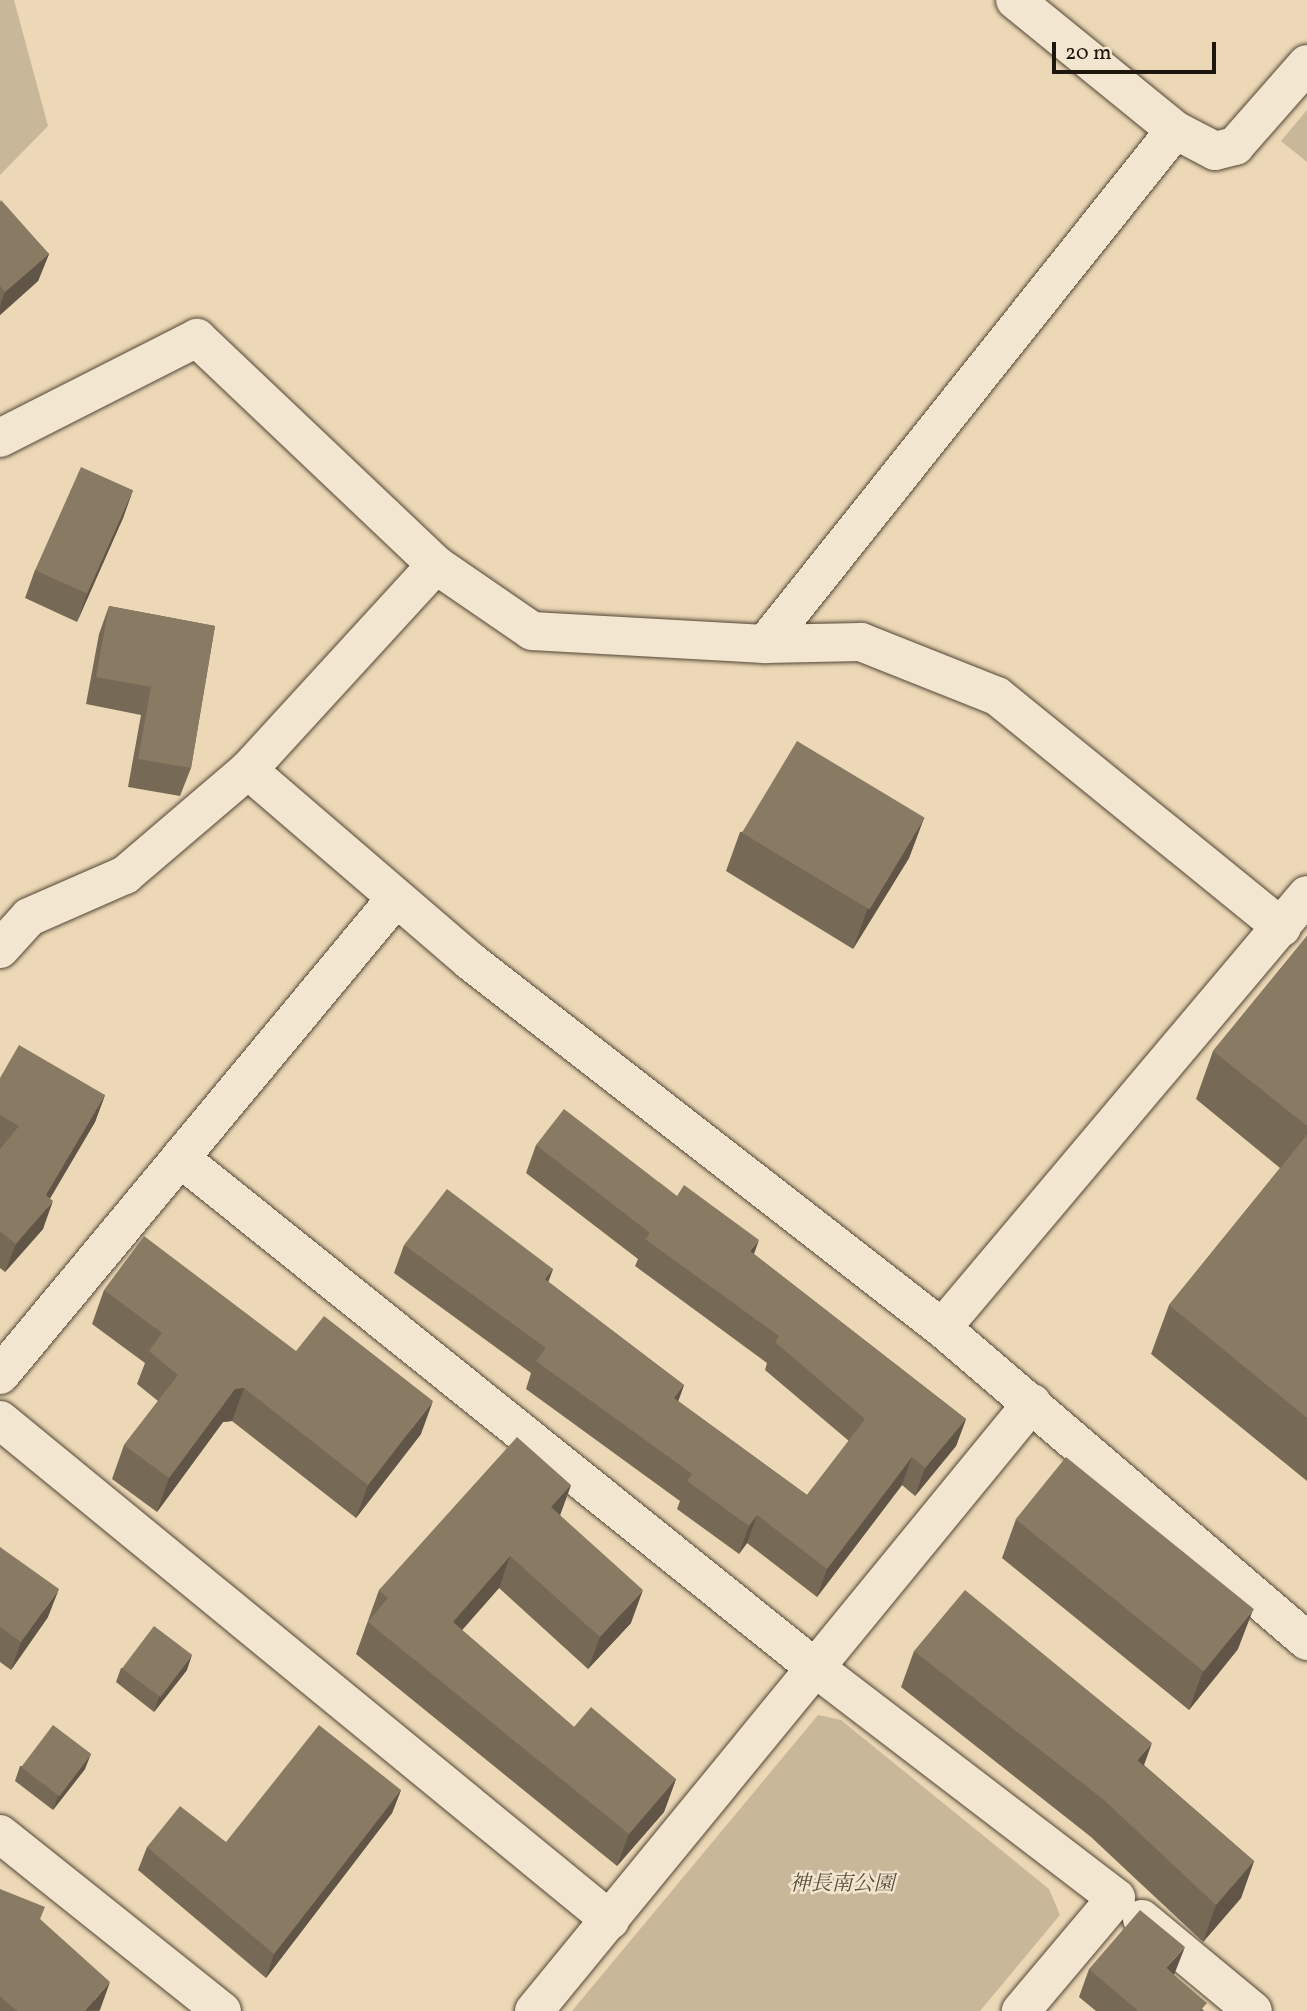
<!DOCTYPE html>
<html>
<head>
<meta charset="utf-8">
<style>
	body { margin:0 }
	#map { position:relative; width:1307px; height:2011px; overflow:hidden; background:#ecd8b6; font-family:Vollkorn,"Noto Serif JP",serif }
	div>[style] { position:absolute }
	.green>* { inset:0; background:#c9b799 }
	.roads { filter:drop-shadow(0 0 2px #524636) drop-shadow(0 0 2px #524636) }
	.street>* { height:38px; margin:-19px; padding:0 19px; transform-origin:19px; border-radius:19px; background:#f3e6d0 }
	.secondary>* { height:38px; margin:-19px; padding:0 19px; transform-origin:19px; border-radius:19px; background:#f3e6d0 }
	.wall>* { inset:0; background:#766956 }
	.shaded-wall>* { inset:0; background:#605546 }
	.building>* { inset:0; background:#897a64; transform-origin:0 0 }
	span { translate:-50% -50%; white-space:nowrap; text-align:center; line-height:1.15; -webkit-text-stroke:5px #f3e6d0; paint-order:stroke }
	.park-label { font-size:21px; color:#5a4e3d; font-style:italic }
	.scale { position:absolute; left:1052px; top:42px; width:164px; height:32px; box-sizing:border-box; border:4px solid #1e150c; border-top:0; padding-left:9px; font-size:21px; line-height:24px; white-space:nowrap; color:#1e150c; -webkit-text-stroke:5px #f3e6d0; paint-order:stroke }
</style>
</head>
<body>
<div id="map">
	<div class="green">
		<div style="clip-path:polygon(0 0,14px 0,48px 126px,0 175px)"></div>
		<div style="clip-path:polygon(1307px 110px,1307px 162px,1281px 141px)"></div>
		<div style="clip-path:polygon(818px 1715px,841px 1720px,1049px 1889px,1060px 1915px,980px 2011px,572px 2011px)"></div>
	</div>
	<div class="roads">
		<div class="street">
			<div style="left:1175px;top:130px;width:45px;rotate:27.7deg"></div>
			<div style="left:1215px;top:151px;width:21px;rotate:-14deg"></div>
			<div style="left:1235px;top:146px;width:109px;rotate:-48.7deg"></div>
			<div style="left:0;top:438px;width:221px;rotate:-26.9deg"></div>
			<div style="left:197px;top:338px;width:330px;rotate:43.5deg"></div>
			<div style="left:436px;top:565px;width:116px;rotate:34.5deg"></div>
			<div style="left:532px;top:631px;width:233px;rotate:3.2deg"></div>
			<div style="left:765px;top:644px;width:96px;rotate:-1.2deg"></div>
			<div style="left:861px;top:642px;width:146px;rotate:21.7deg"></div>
			<div style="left:997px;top:696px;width:367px;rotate:39.1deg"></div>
			<div style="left:765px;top:644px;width:657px;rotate:-51.42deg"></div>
			<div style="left:1175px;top:130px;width:206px;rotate:-140.9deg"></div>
			<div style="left:0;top:949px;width:43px;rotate:-47.8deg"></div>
			<div style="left:29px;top:917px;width:105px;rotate:-23.6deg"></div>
			<div style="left:125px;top:875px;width:162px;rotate:-40.5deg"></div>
			<div style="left:248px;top:770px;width:278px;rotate:-47.5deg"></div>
			<div style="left:180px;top:1158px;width:813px;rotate:38.76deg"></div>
			<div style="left:814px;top:1667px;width:380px;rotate:37.4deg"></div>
			<div style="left:1116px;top:1898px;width:148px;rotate:130.1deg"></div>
			<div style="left:942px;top:1328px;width:566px;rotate:-49.87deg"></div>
			<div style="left:0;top:1375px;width:620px;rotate:-50.3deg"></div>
			<div style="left:0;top:1420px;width:789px;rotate:39.34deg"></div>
			<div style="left:0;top:1834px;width:284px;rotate:38.6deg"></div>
			<div style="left:1142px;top:1919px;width:144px;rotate:39.7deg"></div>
			<div style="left:534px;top:2011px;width:786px;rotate:-50.68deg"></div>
		</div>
		<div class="secondary">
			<div style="left:248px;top:770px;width:293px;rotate:40.7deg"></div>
			<div style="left:470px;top:961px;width:598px;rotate:37.87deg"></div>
			<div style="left:942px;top:1328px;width:481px;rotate:40.6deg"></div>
		</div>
	</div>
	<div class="wall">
		<div style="clip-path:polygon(0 202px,49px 254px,38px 281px,0 315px)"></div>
		<div style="clip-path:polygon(133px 490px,123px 518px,77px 622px,25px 598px,35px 570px)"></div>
		<div style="clip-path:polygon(109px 606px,215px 626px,191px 768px,180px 796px,128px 787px,141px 715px,86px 704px,99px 634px)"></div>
		<div style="clip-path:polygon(924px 818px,909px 858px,853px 949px,726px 871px,740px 832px)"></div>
		<div style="clip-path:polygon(1307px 936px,1307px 1481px,1151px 1354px,1169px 1305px,1280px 1168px,1196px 1099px,1213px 1051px)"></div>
		<div style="clip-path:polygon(0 1078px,105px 1095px,95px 1122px,50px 1198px,43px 1229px,5px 1272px,0 1268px)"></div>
		<div style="clip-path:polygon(536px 1145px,677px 1196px,754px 1254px,966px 1419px,956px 1446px,915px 1496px,902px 1485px,817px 1597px,747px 1543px,739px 1554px,677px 1509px,680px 1501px,526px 1389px,531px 1373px,394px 1273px,404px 1245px,553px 1269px,548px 1282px,684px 1385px,678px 1401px,807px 1495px,849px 1441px,765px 1370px,767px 1363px,635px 1266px,638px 1259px,526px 1173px)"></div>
		<div style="clip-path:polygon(104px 1290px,296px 1351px,421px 1434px,356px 1518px,232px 1421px,223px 1422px,157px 1512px,112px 1479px,124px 1445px,158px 1401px,137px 1384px,145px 1363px,92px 1324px)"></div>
		<div style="clip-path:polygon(571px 1485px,560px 1515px,631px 1623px,588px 1669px,499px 1588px,462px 1630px,574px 1727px,676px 1779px,664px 1812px,617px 1866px,356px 1654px,379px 1590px)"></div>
		<div style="clip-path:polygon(1016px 1519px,1238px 1649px,1189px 1710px,1002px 1558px)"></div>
		<div style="clip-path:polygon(0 1547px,48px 1617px,11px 1670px,0 1662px)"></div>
		<div style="clip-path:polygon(914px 1651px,1144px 1765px,1254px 1861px,1241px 1898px,1203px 1942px,1091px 1837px,901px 1687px)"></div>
		<div style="clip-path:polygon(121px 1668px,187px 1670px,154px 1712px,116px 1682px)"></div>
		<div style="clip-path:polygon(20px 1766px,85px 1769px,53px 1810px,15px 1781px)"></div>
		<div style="clip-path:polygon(401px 1790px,392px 1813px,266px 1978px,138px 1870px,147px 1847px,226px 1842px)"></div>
		<div style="clip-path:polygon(0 1889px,40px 1919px,100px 2010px,99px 2011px,0 2011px)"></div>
		<div style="clip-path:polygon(1089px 1969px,1174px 1975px,1204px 2011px,1096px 2011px,1079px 1997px)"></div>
	</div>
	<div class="shaded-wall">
		<div style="clip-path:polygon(49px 254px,38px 281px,0 315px,0 306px,5px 292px)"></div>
		<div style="clip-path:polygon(133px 490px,123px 518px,77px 622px,87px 594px)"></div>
		<div style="clip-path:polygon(924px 818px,909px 858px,853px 949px,867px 910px)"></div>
		<div style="clip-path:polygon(105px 1095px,95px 1122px,38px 1219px,53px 1201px,43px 1229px,5px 1272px,16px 1244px)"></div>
		<div style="clip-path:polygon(759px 1240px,749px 1268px,750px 1251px)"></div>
		<div style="clip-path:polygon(553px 1269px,543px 1296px,545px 1279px)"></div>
		<div style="clip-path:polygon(684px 1385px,674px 1413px,674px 1398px)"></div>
		<div style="clip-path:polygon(244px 1388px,232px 1421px,223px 1422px,157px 1512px,169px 1478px,235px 1389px)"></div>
		<div style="clip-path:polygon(433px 1401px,421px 1434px,356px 1518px,368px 1485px)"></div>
		<div style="clip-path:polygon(966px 1419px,956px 1446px,915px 1496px,925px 1468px)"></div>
		<div style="clip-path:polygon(912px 1457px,902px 1485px,817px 1597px,827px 1569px)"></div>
		<div style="clip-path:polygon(571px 1485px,559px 1518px,551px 1507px)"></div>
		<div style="clip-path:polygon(757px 1515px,747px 1543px,739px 1554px,749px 1526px)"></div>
		<div style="clip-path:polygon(510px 1556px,499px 1588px,441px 1654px,453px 1622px)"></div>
		<div style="clip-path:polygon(59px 1589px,48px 1617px,11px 1670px,21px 1642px)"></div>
		<div style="clip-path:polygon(643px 1590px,631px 1623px,588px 1669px,600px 1637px)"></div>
		<div style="clip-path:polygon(1253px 1610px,1238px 1649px,1189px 1710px,1203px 1671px)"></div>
		<div style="clip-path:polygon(192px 1655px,187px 1670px,154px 1712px,159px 1697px)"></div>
		<div style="clip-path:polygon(1152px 1743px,1139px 1779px,1137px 1760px)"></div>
		<div style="clip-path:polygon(91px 1754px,85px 1769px,53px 1810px,58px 1796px)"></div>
		<div style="clip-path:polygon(676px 1779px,664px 1812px,617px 1866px,629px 1834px)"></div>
		<div style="clip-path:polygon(401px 1790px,392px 1813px,266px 1978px,274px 1954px)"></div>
		<div style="clip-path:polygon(1254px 1861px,1241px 1898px,1203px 1942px,1216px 1905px)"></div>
		<div style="clip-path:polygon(1185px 1947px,1174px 1975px,1166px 1968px)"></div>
		<div style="clip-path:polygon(110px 1982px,100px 2010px,85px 2011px)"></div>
	</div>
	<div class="building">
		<div style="clip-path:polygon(1px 200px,49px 254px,5px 292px,0 286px,0 202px)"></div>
		<div style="left:81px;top:467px;width:57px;height:113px;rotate:24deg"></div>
		<div style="clip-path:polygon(109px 606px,215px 626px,191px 768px,138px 759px,151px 687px,96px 677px)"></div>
		<div style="left:797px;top:741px;width:149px;height:107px;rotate:31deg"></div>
		<div style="clip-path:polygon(1307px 936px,1307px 1126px,1213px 1051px)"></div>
		<div style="clip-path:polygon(19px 1045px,105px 1095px,46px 1195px,53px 1201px,16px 1244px,0 1231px,0 1149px,19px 1126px,0 1115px,0 1078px)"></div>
		<div style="clip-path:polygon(564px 1109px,677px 1196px,684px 1185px,759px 1240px,750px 1251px,966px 1419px,925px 1468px,912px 1457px,827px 1569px,757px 1515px,749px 1526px,687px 1481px,692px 1474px,536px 1361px,546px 1348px,404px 1245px,447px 1189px,553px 1269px,545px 1279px,684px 1385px,674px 1398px,807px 1495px,865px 1419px,775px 1342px,779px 1336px,645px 1239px,650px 1233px,536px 1145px)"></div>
		<div style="clip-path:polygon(1307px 1135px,1307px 1418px,1169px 1305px)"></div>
		<div style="clip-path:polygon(144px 1236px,296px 1351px,324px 1316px,433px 1401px,368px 1485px,244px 1388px,235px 1389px,169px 1478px,124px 1445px,178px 1375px,149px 1351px,162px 1333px,104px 1290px)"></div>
		<div style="clip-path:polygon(517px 1437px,571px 1485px,551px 1507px,643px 1590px,600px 1637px,510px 1556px,453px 1622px,574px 1727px,591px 1707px,676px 1779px,629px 1834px,368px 1622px,388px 1598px,379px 1590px)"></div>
		<div style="left:1066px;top:1457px;width:242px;height:80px;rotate:39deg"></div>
		<div style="clip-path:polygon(0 1547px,59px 1589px,21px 1642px,0 1627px)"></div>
		<div style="clip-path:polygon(965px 1590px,1152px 1743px,1137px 1760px,1254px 1861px,1216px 1905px,1104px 1800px,914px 1651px)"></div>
		<div style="left:154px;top:1626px;width:48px;height:53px;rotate:37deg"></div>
		<div style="left:53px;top:1725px;width:48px;height:53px;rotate:37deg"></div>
		<div style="clip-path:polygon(319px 1725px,401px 1790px,274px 1954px,147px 1847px,180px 1806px,226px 1842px)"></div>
		<div style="clip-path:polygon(0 1889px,45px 1907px,40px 1919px,110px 1982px,85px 2011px,17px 2011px,0 1996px)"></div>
		<div style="clip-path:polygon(1140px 1910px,1185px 1947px,1166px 1968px,1207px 2003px,1200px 2011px,1138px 2011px,1089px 1969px)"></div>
	</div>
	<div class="park-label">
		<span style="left:842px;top:1885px">神長南公園</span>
	</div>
	<div class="scale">20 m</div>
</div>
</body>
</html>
